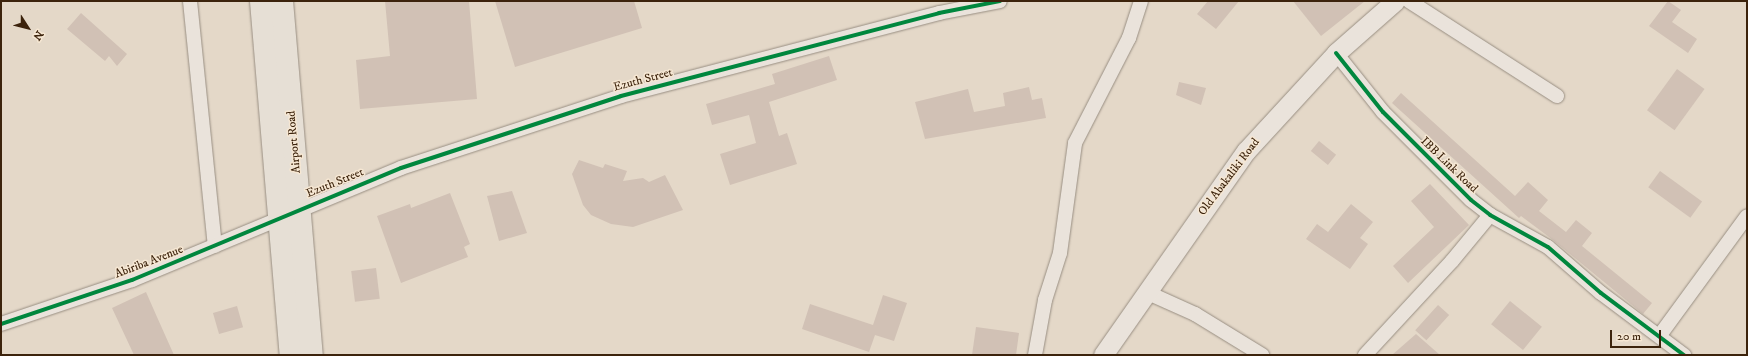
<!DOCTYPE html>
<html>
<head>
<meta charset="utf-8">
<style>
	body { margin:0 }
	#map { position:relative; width:1748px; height:356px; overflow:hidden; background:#e4d8c8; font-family:"IM FELL DW Pica",serif }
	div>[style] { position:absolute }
	.building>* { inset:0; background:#d1c1b5; transform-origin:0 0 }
	.roads { filter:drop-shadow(0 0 1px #988e82) drop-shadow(0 0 1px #988e82) }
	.minor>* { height:14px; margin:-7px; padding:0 7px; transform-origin:7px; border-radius:7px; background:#eae3db }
	.secondary>* { height:19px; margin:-9.5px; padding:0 9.5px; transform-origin:9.5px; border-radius:9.5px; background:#eae3db }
	.primary>* { height:22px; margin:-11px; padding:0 11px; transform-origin:11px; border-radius:11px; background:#e6dfd5 }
	.cycleway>* { height:4px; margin:-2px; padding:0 2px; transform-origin:2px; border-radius:2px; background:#00873e }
	span { translate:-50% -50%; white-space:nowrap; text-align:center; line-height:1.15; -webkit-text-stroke:3px #f6e7d3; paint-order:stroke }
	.street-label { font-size:12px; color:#3c230c }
	.frame { position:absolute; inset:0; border:2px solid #3c230c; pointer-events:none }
	.north { position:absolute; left:8px; top:8px; width:40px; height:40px; -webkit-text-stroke:3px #f6e7d3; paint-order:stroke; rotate:126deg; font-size:11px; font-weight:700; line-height:16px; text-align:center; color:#3c230c }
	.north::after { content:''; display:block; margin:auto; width:14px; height:18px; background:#3c230c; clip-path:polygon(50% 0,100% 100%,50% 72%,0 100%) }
	.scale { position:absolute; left:1610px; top:330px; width:51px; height:18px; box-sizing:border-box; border:2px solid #3c230c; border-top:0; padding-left:5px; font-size:12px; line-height:14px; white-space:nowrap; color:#3c230c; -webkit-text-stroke:3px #f6e7d3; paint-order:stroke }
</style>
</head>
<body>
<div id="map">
	<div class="building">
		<div style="clip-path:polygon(385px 1px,469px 1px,477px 99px,360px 109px,356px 60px,390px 56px)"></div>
		<div style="clip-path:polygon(495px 1px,634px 1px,642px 28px,515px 67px)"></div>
		<div style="clip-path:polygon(1208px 1px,1239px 1px,1216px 29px,1197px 14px)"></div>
		<div style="clip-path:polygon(1293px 1px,1365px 1px,1321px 36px)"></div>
		<div style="clip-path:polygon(1668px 1px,1681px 10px,1672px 22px,1697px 39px,1688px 53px,1649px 26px)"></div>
		<div style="clip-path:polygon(81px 13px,127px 54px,117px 66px,109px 56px,105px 61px,67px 29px)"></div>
		<div style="clip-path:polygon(829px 56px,837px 80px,769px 102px,779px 136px,787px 133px,797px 164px,730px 185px,720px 154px,756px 143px,749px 115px,712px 125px,706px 104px,775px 84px,772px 74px)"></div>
		<div style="left:1677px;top:69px;width:34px;height:51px;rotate:36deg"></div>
		<div style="clip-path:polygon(1179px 82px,1206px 88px,1201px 105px,1176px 95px)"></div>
		<div style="clip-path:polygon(1029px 87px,1032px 100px,1042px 98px,1046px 118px,925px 139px,915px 102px,968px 89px,974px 112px,1005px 106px,1003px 93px)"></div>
		<div style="clip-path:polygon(1401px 93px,1515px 196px,1528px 182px,1548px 200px,1539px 211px,1566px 232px,1576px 220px,1592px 233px,1582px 246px,1652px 303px,1643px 314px,1553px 240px,1521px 216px,1519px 218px,1392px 103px)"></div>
		<div style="left:1319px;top:141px;width:22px;height:13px;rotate:39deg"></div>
		<div style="clip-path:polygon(579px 160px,603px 168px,605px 164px,627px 171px,623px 181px,643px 178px,649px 182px,665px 175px,683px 210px,633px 227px,611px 224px,591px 215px,583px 205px,572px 174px)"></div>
		<div style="left:1660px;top:171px;width:52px;height:20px;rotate:36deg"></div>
		<div style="clip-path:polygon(1430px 184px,1469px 225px,1408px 283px,1393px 266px,1434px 227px,1411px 201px)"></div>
		<div style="clip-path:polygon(512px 191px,527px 233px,499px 241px,487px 196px)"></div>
		<div style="clip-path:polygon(450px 193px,470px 244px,464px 247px,468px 257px,401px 283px,377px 216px,410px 204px,411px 208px)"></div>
		<div style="clip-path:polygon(1351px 204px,1373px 222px,1360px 238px,1368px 244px,1350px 269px,1306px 239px,1317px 224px,1328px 232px)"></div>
		<div style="left:376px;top:268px;width:31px;height:25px;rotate:83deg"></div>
		<div style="clip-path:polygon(146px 292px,157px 317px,174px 355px,134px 355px,112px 308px)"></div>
		<div style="clip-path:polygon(883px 295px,907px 303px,894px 341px,875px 335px,869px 352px,802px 329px,810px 304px,873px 325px)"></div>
		<div style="left:1510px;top:301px;width:41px;height:30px;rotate:39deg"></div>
		<div style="left:1438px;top:305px;width:15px;height:34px;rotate:42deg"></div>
		<div style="left:237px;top:306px;width:22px;height:25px;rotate:74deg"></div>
		<div style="clip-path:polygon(976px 327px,1019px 333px,1016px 355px,972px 355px)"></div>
		<div style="clip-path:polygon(1416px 334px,1440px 355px,1392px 355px)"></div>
	</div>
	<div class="roads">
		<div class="minor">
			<div style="left:190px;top:1px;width:246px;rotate:84.2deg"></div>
			<div style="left:1409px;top:1px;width:176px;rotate:32.7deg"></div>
			<div style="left:1336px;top:53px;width:75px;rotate:51.5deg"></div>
			<div style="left:1383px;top:112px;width:124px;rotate:45deg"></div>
			<div style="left:1471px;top:200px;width:24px;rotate:38deg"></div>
			<div style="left:1490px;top:215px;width:66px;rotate:28.9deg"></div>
			<div style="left:1548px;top:247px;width:70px;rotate:41deg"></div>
			<div style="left:1601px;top:293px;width:104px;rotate:36.8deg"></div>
			<div style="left:1146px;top:292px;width:54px;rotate:24.2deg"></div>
			<div style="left:1195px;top:314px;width:79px;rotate:31.5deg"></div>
			<div style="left:1px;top:324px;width:138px;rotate:-18.6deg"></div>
			<div style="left:132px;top:280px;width:291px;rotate:-22.6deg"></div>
			<div style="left:401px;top:168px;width:231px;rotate:-18.1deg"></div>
			<div style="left:621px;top:96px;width:329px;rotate:-14.6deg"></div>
			<div style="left:939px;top:13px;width:62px;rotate:-11.1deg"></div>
			<div style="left:1660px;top:335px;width:147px;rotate:-53.8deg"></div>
			<div style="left:1035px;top:355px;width:56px;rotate:-79.7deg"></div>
			<div style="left:1045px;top:300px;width:49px;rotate:-72.3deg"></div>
			<div style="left:1060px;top:253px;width:111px;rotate:-82.2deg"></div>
			<div style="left:1075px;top:143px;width:118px;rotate:-62.8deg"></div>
			<div style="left:1129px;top:38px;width:39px;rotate:-72deg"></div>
			<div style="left:1365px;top:355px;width:128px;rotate:-47.2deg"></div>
			<div style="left:1452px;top:261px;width:60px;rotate:-50.4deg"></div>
		</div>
		<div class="secondary">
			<div style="left:1103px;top:355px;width:249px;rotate:-55deg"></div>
			<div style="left:1246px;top:151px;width:133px;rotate:-47.4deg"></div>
			<div style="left:1336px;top:53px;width:79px;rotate:-41.4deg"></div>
		</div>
		<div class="primary">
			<div style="left:261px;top:1px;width:355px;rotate:85.2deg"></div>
			<div style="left:282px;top:1px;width:355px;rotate:85.2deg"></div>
		</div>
	</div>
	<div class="cycleway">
		<div style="left:1336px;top:53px;width:75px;rotate:51.5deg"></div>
		<div style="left:1383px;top:112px;width:124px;rotate:45deg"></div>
		<div style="left:1471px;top:200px;width:24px;rotate:38deg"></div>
		<div style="left:1490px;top:215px;width:66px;rotate:28.9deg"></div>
		<div style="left:1548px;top:247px;width:70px;rotate:41deg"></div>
		<div style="left:1601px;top:293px;width:104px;rotate:36.8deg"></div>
		<div style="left:1px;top:324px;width:138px;rotate:-18.6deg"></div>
		<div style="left:132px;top:280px;width:291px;rotate:-22.6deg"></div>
		<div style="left:401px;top:168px;width:231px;rotate:-18.1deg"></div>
		<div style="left:621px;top:96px;width:329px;rotate:-14.6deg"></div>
		<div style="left:939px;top:13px;width:62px;rotate:-11.1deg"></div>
	</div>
	<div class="street-label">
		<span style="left:643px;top:80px;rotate:-15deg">Ezuth Street</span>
		<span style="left:294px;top:142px;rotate:-95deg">Airport Road</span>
		<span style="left:1449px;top:165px;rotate:44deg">IBB Link Road</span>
		<span style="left:1229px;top:177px;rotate:-53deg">Old Abakaliki Road</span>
		<span style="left:335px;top:183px;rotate:-22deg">Ezuth Street</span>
		<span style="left:149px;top:262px;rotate:-21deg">Abiriba Avenue</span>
	</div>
	<div class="frame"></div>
	<div class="north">N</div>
	<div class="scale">20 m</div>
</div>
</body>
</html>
